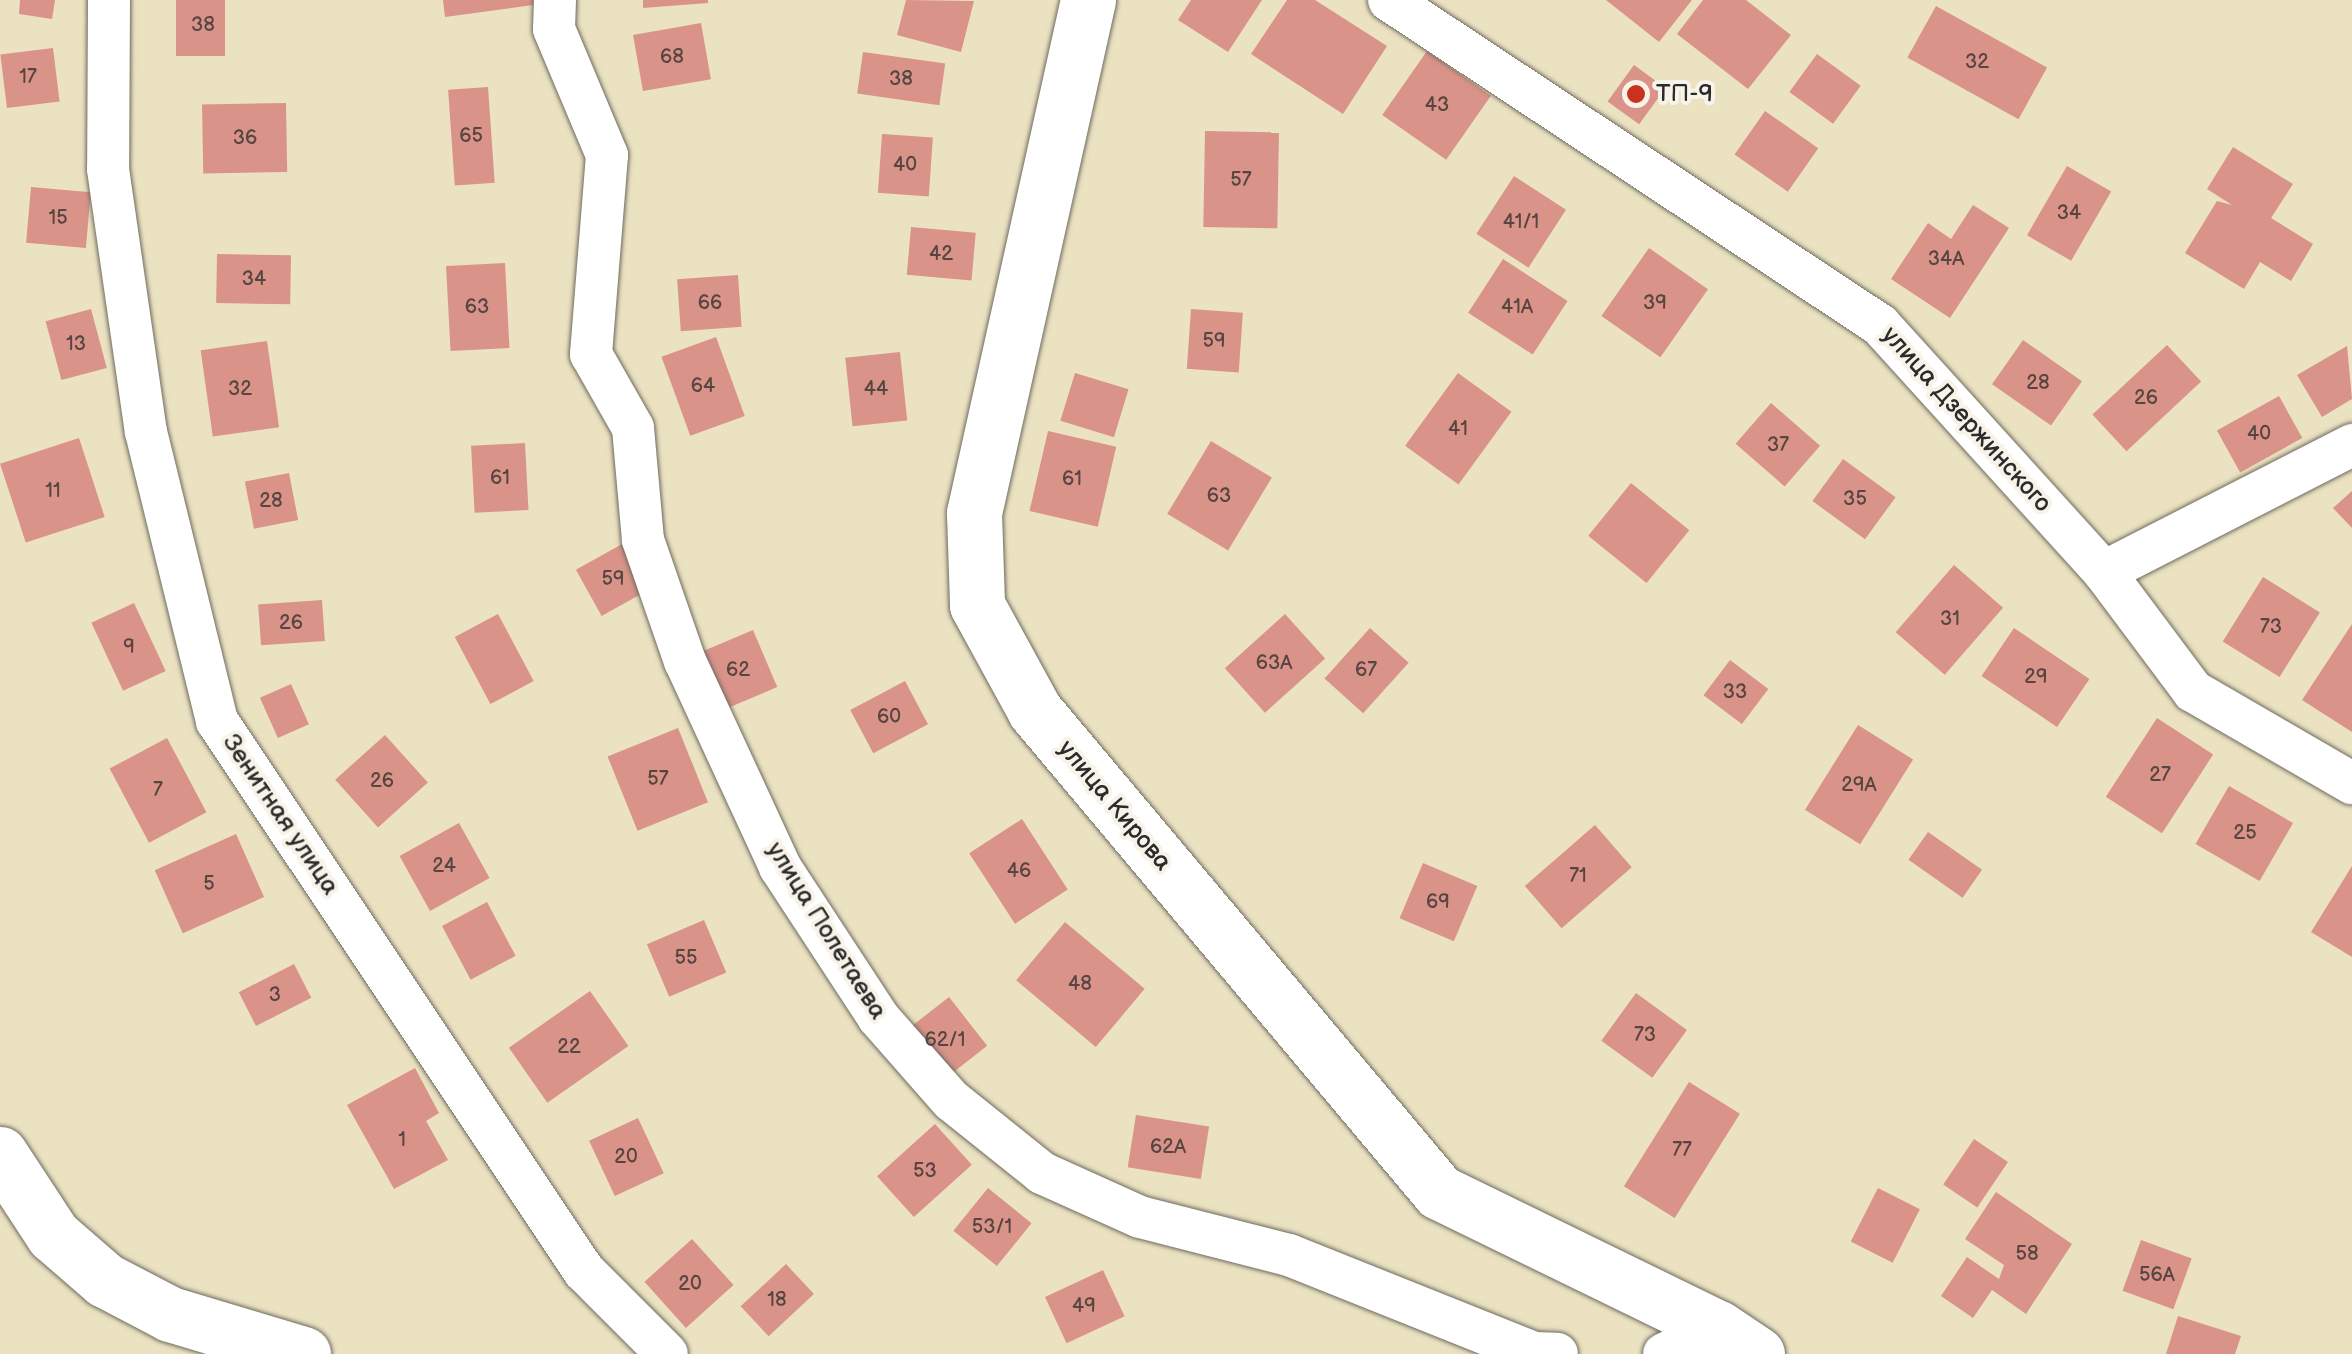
<!DOCTYPE html>
<html>
<head>
<meta charset="utf-8">
<style>
	body { margin:0 }
	#map { position:relative; width:2352px; height:1354px; overflow:hidden; background:#ebe2c1; font-family:"Balsamiq Sans",sans-serif }
	div>[style] { position:absolute }
	.building>* { inset:0; background:#da9389; transform-origin:0 0 }
	.roads { filter:drop-shadow(0 0 2px #6e6b60) drop-shadow(0 0 2px #6e6b60) }
	.street>* { height:42px; margin:-21px; padding:0 21px; transform-origin:21px; border-radius:21px; background:#fff }
	.secondary>* { height:55px; margin:-27.5px; padding:0 27.5px; transform-origin:27.5px; border-radius:27.5px; background:#fff }
	.dots>* { width:28px; height:28px; translate:-50% -50%; box-sizing:border-box; border:5px solid #f7f3e8; border-radius:50% }
	span { translate:-50% -50%; white-space:nowrap; text-align:center; line-height:1.15; -webkit-text-stroke:8px #f7f3e8; paint-order:stroke }
	.number-label { font-size:20px; color:#574542 }
	.number-label span { -webkit-text-stroke-width:0 }
	.poi-label { font-size:25px; color:#2b2b2b }
	.left { translate:0 -50%; text-align:left }
	.street-label { font-size:25px; color:#2b2b2b }
</style>
</head>
<body>
<div id="map">
	<div class="building">
		<div style="clip-path:polygon(20px 0,55px 0,52px 19px,19px 14px)"></div>
		<div style="left:176px;top:0;width:49px;height:56px"></div>
		<div style="clip-path:polygon(443px 0,533px 0,533px 5px,445px 17px)"></div>
		<div style="clip-path:polygon(643px 0,708px 0,708px 3px,643px 8px)"></div>
		<div style="clip-path:polygon(906px 0,974px 1px,961px 52px,897px 35px)"></div>
		<div style="clip-path:polygon(1191px 0,1262px 0,1228px 52px,1178px 20px)"></div>
		<div style="clip-path:polygon(1287px 0,1315px 0,1387px 46px,1343px 114px,1251px 54px)"></div>
		<div style="clip-path:polygon(1606px 0,1692px 0,1659px 42px)"></div>
		<div style="clip-path:polygon(1703px 0,1746px 0,1791px 35px,1748px 89px,1677px 34px)"></div>
		<div style="left:1936px;top:6px;width:127px;height:59px;rotate:29deg"></div>
		<div style="left:701px;top:23px;width:57px;height:69px;rotate:80deg"></div>
		<div style="left:53px;top:48px;width:54px;height:53px;rotate:83deg"></div>
		<div style="left:1427px;top:51px;width:78px;height:78px;rotate:35deg"></div>
		<div style="left:863px;top:52px;width:83px;height:42px;rotate:8deg"></div>
		<div style="left:1817px;top:54px;width:54px;height:47px;rotate:36deg"></div>
		<div style="left:1634px;top:65px;width:39px;height:45px;rotate:36deg"></div>
		<div style="left:488px;top:87px;width:96px;height:40px;rotate:86deg"></div>
		<div style="left:286px;top:103px;width:69px;height:84px;rotate:89deg"></div>
		<div style="left:1765px;top:111px;width:65px;height:53px;rotate:35deg"></div>
		<div style="left:1205px;top:131px;width:74px;height:96px;rotate:1deg"></div>
		<div style="left:882px;top:134px;width:51px;height:59px;rotate:4deg"></div>
		<div style="clip-path:polygon(2233px 147px,2293px 184px,2271px 218px,2313px 244px,2291px 281px,2260px 262px,2244px 289px,2185px 253px,2217px 201px,2232px 205px,2207px 189px)"></div>
		<div style="left:2067px;top:166px;width:51px;height:80px;rotate:30deg"></div>
		<div style="left:1514px;top:176px;width:62px;height:69px;rotate:33deg"></div>
		<div style="left:31px;top:187px;width:60px;height:56px;rotate:5deg"></div>
		<div style="clip-path:polygon(1973px 205px,2009px 228px,1950px 318px,1891px 279px,1928px 223px,1951px 239px)"></div>
		<div style="left:911px;top:227px;width:65px;height:48px;rotate:5deg"></div>
		<div style="left:1649px;top:248px;width:72px;height:83px;rotate:35deg"></div>
		<div style="left:217px;top:254px;width:74px;height:49px;rotate:1deg"></div>
		<div style="left:1503px;top:259px;width:77px;height:64px;rotate:33deg"></div>
		<div style="left:505px;top:263px;width:85px;height:59px;rotate:87deg"></div>
		<div style="left:738px;top:275px;width:52px;height:61px;rotate:86deg"></div>
		<div style="left:91px;top:309px;width:61px;height:47px;rotate:75deg"></div>
		<div style="left:1191px;top:309px;width:52px;height:60px;rotate:4deg"></div>
		<div style="left:716px;top:337px;width:84px;height:58px;rotate:70deg"></div>
		<div style="left:2023px;top:340px;width:72px;height:54px;rotate:35deg"></div>
		<div style="left:267px;top:341px;width:87px;height:67px;rotate:82deg"></div>
		<div style="left:2167px;top:345px;width:50px;height:102px;rotate:47deg"></div>
		<div style="clip-path:polygon(2347px 346px,2352px 399px,2322px 417px,2297px 375px)"></div>
		<div style="left:900px;top:352px;width:69px;height:55px;rotate:84deg"></div>
		<div style="left:1075px;top:373px;width:56px;height:50px;rotate:17deg"></div>
		<div style="left:1458px;top:373px;width:66px;height:90px;rotate:36deg"></div>
		<div style="left:2279px;top:396px;width:48px;height:71px;rotate:61deg"></div>
		<div style="left:1771px;top:403px;width:65px;height:54px;rotate:41deg"></div>
		<div style="left:1048px;top:431px;width:70px;height:82px;rotate:13deg"></div>
		<div style="left:79px;top:438px;width:83px;height:83px;rotate:72deg"></div>
		<div style="left:1211px;top:441px;width:71px;height:85px;rotate:31deg"></div>
		<div style="left:525px;top:443px;width:67px;height:54px;rotate:87deg"></div>
		<div style="left:1843px;top:459px;width:65px;height:52px;rotate:36deg"></div>
		<div style="left:289px;top:473px;width:48px;height:45px;rotate:79deg"></div>
		<div style="left:1631px;top:483px;width:75px;height:68px;rotate:39deg"></div>
		<div style="clip-path:polygon(2352px 491px,2352px 528px,2333px 508px)"></div>
		<div style="left:624px;top:543px;width:53px;height:55px;rotate:61deg"></div>
		<div style="left:1954px;top:565px;width:65px;height:89px;rotate:41deg"></div>
		<div style="left:2263px;top:577px;width:67px;height:76px;rotate:32deg"></div>
		<div style="left:322px;top:600px;width:41px;height:64px;rotate:86deg"></div>
		<div style="left:134px;top:603px;width:75px;height:47px;rotate:65deg"></div>
		<div style="left:498px;top:614px;width:76px;height:49px;rotate:62deg"></div>
		<div style="left:1285px;top:614px;width:60px;height:81px;rotate:48deg"></div>
		<div style="clip-path:polygon(2352px 624px,2352px 732px,2302px 700px)"></div>
		<div style="left:1370px;top:628px;width:52px;height:68px;rotate:42deg"></div>
		<div style="left:2014px;top:628px;width:91px;height:58px;rotate:34deg"></div>
		<div style="left:753px;top:630px;width:62px;height:59px;rotate:67deg"></div>
		<div style="left:1730px;top:660px;width:48px;height:44px;rotate:37deg"></div>
		<div style="left:905px;top:681px;width:49px;height:62px;rotate:62deg"></div>
		<div style="left:291px;top:684px;width:44px;height:34px;rotate:66deg"></div>
		<div style="left:2157px;top:718px;width:67px;height:94px;rotate:33deg"></div>
		<div style="left:1858px;top:725px;width:65px;height:100px;rotate:32deg"></div>
		<div style="left:678px;top:728px;width:80px;height:76px;rotate:68deg"></div>
		<div style="left:385px;top:735px;width:64px;height:67px;rotate:48deg"></div>
		<div style="left:167px;top:738px;width:84px;height:65px;rotate:62deg"></div>
		<div style="left:2229px;top:786px;width:74px;height:67px;rotate:30deg"></div>
		<div style="left:1022px;top:819px;width:84px;height:63px;rotate:57deg"></div>
		<div style="left:459px;top:823px;width:63px;height:68px;rotate:61deg"></div>
		<div style="left:1595px;top:825px;width:56px;height:93px;rotate:49deg"></div>
		<div style="left:1928px;top:832px;width:66px;height:34px;rotate:35deg"></div>
		<div style="left:236px;top:834px;width:69px;height:89px;rotate:66deg"></div>
		<div style="left:1423px;top:863px;width:59px;height:60px;rotate:23deg"></div>
		<div style="clip-path:polygon(2352px 866px,2352px 957px,2311px 932px)"></div>
		<div style="left:487px;top:902px;width:61px;height:51px;rotate:62deg"></div>
		<div style="left:704px;top:920px;width:57px;height:62px;rotate:67deg"></div>
		<div style="left:1065px;top:922px;width:104px;height:76px;rotate:40deg"></div>
		<div style="left:294px;top:964px;width:38px;height:62px;rotate:63deg"></div>
		<div style="left:590px;top:991px;width:67px;height:99px;rotate:55deg"></div>
		<div style="left:1636px;top:993px;width:63px;height:59px;rotate:36deg"></div>
		<div style="left:949px;top:997px;width:62px;height:59px;rotate:52deg"></div>
		<div style="clip-path:polygon(415px 1068px,439px 1113px,426px 1121px,448px 1160px,394px 1189px,347px 1105px)"></div>
		<div style="left:1689px;top:1082px;width:60px;height:123px;rotate:32deg"></div>
		<div style="left:1136px;top:1115px;width:74px;height:53px;rotate:9deg"></div>
		<div style="left:638px;top:1118px;width:61px;height:54px;rotate:65deg"></div>
		<div style="left:935px;top:1124px;width:55px;height:78px;rotate:48deg"></div>
		<div style="left:1974px;top:1139px;width:41px;height:55px;rotate:34deg"></div>
		<div style="left:988px;top:1188px;width:56px;height:55px;rotate:39deg"></div>
		<div style="left:1878px;top:1188px;width:47px;height:60px;rotate:27deg"></div>
		<div style="clip-path:polygon(1996px 1192px,2072px 1244px,2026px 1314px,1992px 1290px,1973px 1318px,1941px 1296px,1967px 1257px,1999px 1279px,2004px 1265px,1965px 1239px)"></div>
		<div style="left:692px;top:1239px;width:62px;height:64px;rotate:48deg"></div>
		<div style="left:2141px;top:1240px;width:54px;height:54px;rotate:20deg"></div>
		<div style="left:786px;top:1264px;width:41px;height:62px;rotate:47deg"></div>
		<div style="left:1103px;top:1270px;width:51px;height:64px;rotate:65deg"></div>
		<div style="clip-path:polygon(2178px 1316px,2241px 1336px,2235px 1354px,2166px 1354px)"></div>
	</div>
	<div class="roads">
		<div class="street">
			<div style="left:109px;top:0;width:169px;rotate:90.3deg"></div>
			<div style="left:108px;top:169px;width:266px;rotate:81.8deg"></div>
			<div style="left:146px;top:432px;width:298px;rotate:76.2deg"></div>
			<div style="left:217px;top:721px;width:661px;rotate:56.29deg"></div>
			<div style="left:584px;top:1271px;width:117px;rotate:45deg"></div>
			<div style="left:555px;top:0;width:29px;rotate:92deg"></div>
			<div style="left:554px;top:29px;width:137px;rotate:67.2deg"></div>
			<div style="left:607px;top:155px;width:200px;rotate:94.6deg"></div>
			<div style="left:591px;top:354px;width:85px;rotate:60.4deg"></div>
			<div style="left:633px;top:428px;width:112px;rotate:84.9deg"></div>
			<div style="left:643px;top:540px;width:128px;rotate:70.9deg"></div>
			<div style="left:685px;top:661px;width:227px;rotate:65.2deg"></div>
			<div style="left:780px;top:867px;width:179px;rotate:56.8deg"></div>
			<div style="left:878px;top:1017px;width:111px;rotate:48.7deg"></div>
			<div style="left:951px;top:1100px;width:117px;rotate:38.7deg"></div>
			<div style="left:1042px;top:1173px;width:107px;rotate:24.2deg"></div>
			<div style="left:1140px;top:1217px;width:154px;rotate:14.3deg"></div>
			<div style="left:1289px;top:1255px;width:264px;rotate:21.8deg"></div>
			<div style="left:1534px;top:1353px;width:23px;rotate:2deg"></div>
			<div style="left:1389px;top:0;width:589px;rotate:33.5deg"></div>
			<div style="left:1880px;top:325px;width:333px;rotate:47.8deg"></div>
			<div style="left:2104px;top:572px;width:149px;rotate:53.2deg"></div>
			<div style="left:2193px;top:691px;width:184px;rotate:30.1deg"></div>
			<div style="left:2104px;top:572px;width:279px;rotate:-27.1deg"></div>
			<div style="left:1664px;top:1354px;width:60px;rotate:-25.7deg"></div>
		</div>
		<div class="secondary">
			<div style="left:1088px;top:0;width:526px;rotate:102.53deg"></div>
			<div style="left:974px;top:513px;width:92px;rotate:88.1deg"></div>
			<div style="left:977px;top:605px;width:121px;rotate:61.3deg"></div>
			<div style="left:1035px;top:711px;width:628px;rotate:49.97deg"></div>
			<div style="left:1439px;top:1192px;width:310px;rotate:26deg"></div>
			<div style="left:1718px;top:1328px;width:47px;rotate:33.7deg"></div>
			<div style="left:0;top:1154px;width:97px;rotate:56.8deg"></div>
			<div style="left:53px;top:1235px;width:69px;rotate:40.9deg"></div>
			<div style="left:105px;top:1280px;width:73px;rotate:27.6deg"></div>
			<div style="left:170px;top:1314px;width:139px;rotate:16.7deg"></div>
		</div>
	</div>
	<div class="dots">
		<div style="left:1636px;top:94px;background:#c8321e"></div>
	</div>
	<div class="number-label">
		<span style="left:203px;top:25px">38</span>
		<span style="left:672px;top:57px">68</span>
		<span style="left:1977px;top:62px">32</span>
		<span style="left:28px;top:77px">17</span>
		<span style="left:901px;top:79px">38</span>
		<span style="left:1437px;top:105px">43</span>
		<span style="left:471px;top:136px">65</span>
		<span style="left:245px;top:138px">36</span>
		<span style="left:905px;top:165px">40</span>
		<span style="left:1241px;top:180px">57</span>
		<span style="left:2069px;top:213px">34</span>
		<span style="left:58px;top:218px">15</span>
		<span style="left:1521px;top:222px">41/1</span>
		<span style="left:941px;top:254px">42</span>
		<span style="left:1946px;top:259px">34А</span>
		<span style="left:254px;top:279px">34</span>
		<span style="left:710px;top:303px">66</span>
		<span style="left:1655px;top:303px">39</span>
		<span style="left:477px;top:307px">63</span>
		<span style="left:1517px;top:307px">41А</span>
		<span style="left:1214px;top:341px">59</span>
		<span style="left:76px;top:344px">13</span>
		<span style="left:2038px;top:383px">28</span>
		<span style="left:703px;top:386px">64</span>
		<span style="left:240px;top:389px">32</span>
		<span style="left:876px;top:389px">44</span>
		<span style="left:2146px;top:398px">26</span>
		<span style="left:1458px;top:429px">41</span>
		<span style="left:2259px;top:434px">40</span>
		<span style="left:1778px;top:445px">37</span>
		<span style="left:500px;top:478px">61</span>
		<span style="left:1072px;top:479px">61</span>
		<span style="left:53px;top:491px">11</span>
		<span style="left:1219px;top:496px">63</span>
		<span style="left:1855px;top:499px">35</span>
		<span style="left:271px;top:501px">28</span>
		<span style="left:613px;top:579px">59</span>
		<span style="left:1950px;top:619px">31</span>
		<span style="left:291px;top:623px">26</span>
		<span style="left:2271px;top:627px">73</span>
		<span style="left:129px;top:647px">9</span>
		<span style="left:1274px;top:663px">63А</span>
		<span style="left:738px;top:670px">62</span>
		<span style="left:1366px;top:670px">67</span>
		<span style="left:2036px;top:677px">29</span>
		<span style="left:1735px;top:692px">33</span>
		<span style="left:889px;top:717px">60</span>
		<span style="left:2160px;top:775px">27</span>
		<span style="left:658px;top:779px">57</span>
		<span style="left:382px;top:781px">26</span>
		<span style="left:1859px;top:785px">29А</span>
		<span style="left:158px;top:790px">7</span>
		<span style="left:2245px;top:833px">25</span>
		<span style="left:444px;top:866px">24</span>
		<span style="left:1019px;top:871px">46</span>
		<span style="left:1578px;top:876px">71</span>
		<span style="left:209px;top:884px">5</span>
		<span style="left:1438px;top:902px">69</span>
		<span style="left:686px;top:958px">55</span>
		<span style="left:1080px;top:984px">48</span>
		<span style="left:275px;top:995px">3</span>
		<span style="left:1645px;top:1035px">73</span>
		<span style="left:945px;top:1040px">62/1</span>
		<span style="left:569px;top:1047px">22</span>
		<span style="left:402px;top:1140px">1</span>
		<span style="left:1168px;top:1147px">62А</span>
		<span style="left:1682px;top:1150px">77</span>
		<span style="left:626px;top:1157px">20</span>
		<span style="left:925px;top:1171px">53</span>
		<span style="left:992px;top:1227px">53/1</span>
		<span style="left:2027px;top:1254px">58</span>
		<span style="left:2157px;top:1275px">56А</span>
		<span style="left:690px;top:1284px">20</span>
		<span style="left:777px;top:1300px">18</span>
		<span style="left:1084px;top:1306px">49</span>
	</div>
	<div class="poi-label">
		<span class="left" style="left:1656px;top:94px">ТП-9</span>
	</div>
	<div class="street-label">
		<span style="left:1966px;top:420px;rotate:48deg">улица Дзержинского</span>
		<span style="left:1114px;top:806px;rotate:50deg">улица Кирова</span>
		<span style="left:280px;top:815px;rotate:56deg">Зенитная улица</span>
		<span style="left:826px;top:931px;rotate:58deg">улица Полетаева</span>
	</div>
</div>
</body>
</html>
